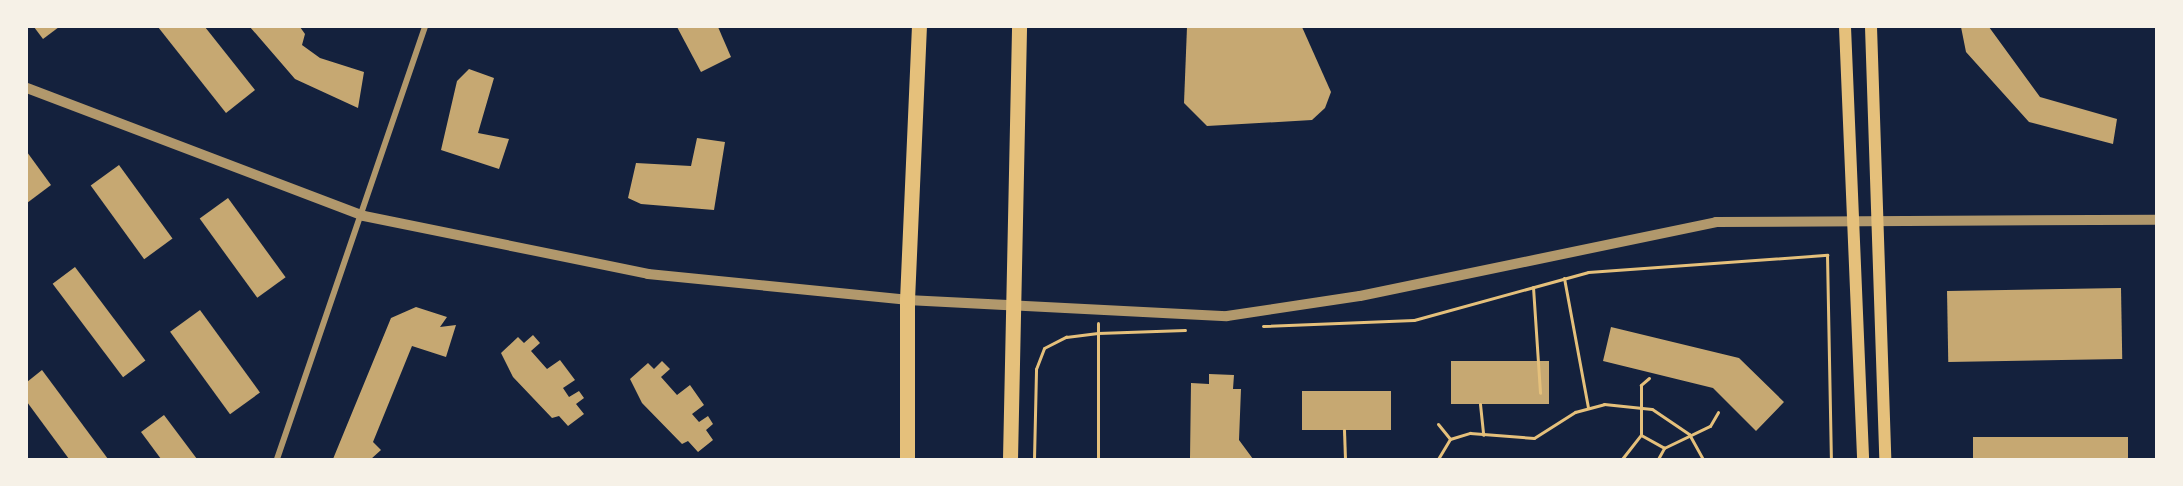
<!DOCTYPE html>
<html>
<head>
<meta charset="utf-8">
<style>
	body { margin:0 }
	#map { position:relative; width:2183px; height:486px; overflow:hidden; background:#14213d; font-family:"Fira Sans Condensed",sans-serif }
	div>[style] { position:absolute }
	.building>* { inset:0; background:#c6a872; transform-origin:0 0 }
	.path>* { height:3px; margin:-1.5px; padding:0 1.5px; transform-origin:1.5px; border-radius:1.5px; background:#e5c07b }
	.minor>* { height:6px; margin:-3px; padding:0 3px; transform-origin:3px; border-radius:3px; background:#b1986c }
	.tertiary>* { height:10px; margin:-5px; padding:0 5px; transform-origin:5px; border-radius:5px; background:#b1986c }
	.secondary>* { height:12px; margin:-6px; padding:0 6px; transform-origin:6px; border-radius:6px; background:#e5c07b }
	.primary>* { height:15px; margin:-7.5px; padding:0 7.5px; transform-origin:7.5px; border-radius:7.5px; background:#e5c07b }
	span { translate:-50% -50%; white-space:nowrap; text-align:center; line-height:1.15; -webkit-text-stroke:6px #f6f1e7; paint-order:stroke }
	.frame { position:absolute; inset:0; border:28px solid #f6f1e7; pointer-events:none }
</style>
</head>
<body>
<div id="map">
	<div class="building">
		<div style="clip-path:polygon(34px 27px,59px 27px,43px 39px)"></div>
		<div style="clip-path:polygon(158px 27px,205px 27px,255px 90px,226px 113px)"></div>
		<div style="clip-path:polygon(250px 27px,300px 27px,305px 34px,302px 45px,320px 58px,364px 72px,358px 108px,295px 79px)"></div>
		<div style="clip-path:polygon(677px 27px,718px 27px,731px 57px,701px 72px)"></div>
		<div style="clip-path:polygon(1187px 27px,1302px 27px,1331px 92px,1325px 108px,1312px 120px,1207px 126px,1184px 103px)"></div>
		<div style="clip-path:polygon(1961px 27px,1989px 27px,2040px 97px,2117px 119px,2113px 144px,2029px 122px,1966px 52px)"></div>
		<div style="clip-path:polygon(469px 69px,494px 78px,478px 133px,509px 139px,499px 169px,441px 150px,457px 81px)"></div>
		<div style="clip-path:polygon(697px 138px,725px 142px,714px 210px,641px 204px,628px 198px,636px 163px,691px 166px)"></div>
		<div style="clip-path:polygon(27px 152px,51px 185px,27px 203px)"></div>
		<div style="left:119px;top:165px;width:91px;height:35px;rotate:54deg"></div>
		<div style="left:228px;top:198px;width:98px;height:35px;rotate:54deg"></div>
		<div style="left:75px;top:267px;width:117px;height:28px;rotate:53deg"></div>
		<div style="left:2121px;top:288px;width:71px;height:174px;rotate:89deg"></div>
		<div style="clip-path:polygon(416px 307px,447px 317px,440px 327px,456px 325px,446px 357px,412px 346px,373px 442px,381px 450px,371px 459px,333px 459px,391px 318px)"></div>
		<div style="left:200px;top:310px;width:102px;height:37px;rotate:54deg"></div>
		<div style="clip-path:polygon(1611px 327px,1739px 358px,1784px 402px,1756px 431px,1713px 388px,1603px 361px)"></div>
		<div style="clip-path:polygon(533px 335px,540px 343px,531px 351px,547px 369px,560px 360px,575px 380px,563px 388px,569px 397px,579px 391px,584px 398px,576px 404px,584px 414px,568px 426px,559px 416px,552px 418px,513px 377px,501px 353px,518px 337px,524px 343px)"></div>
		<div style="clip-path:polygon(662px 361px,670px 369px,661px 377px,677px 395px,690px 385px,704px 405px,692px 414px,699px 422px,708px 416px,713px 424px,706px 430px,713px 440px,698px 452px,688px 441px,682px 444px,642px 403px,630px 379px,648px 363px,654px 369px)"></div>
		<div style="left:1451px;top:361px;width:98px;height:43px"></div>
		<div style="clip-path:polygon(42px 370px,108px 459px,69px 459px,27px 402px,27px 382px)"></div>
		<div style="clip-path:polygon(1209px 374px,1234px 375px,1233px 389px,1241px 389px,1239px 440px,1253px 459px,1190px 458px,1191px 383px,1209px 384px)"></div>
		<div style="left:1302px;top:391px;width:89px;height:39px"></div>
		<div style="clip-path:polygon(164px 415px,197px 459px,161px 459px,141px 432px)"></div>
		<div style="left:2128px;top:437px;width:22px;height:155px;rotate:90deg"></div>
	</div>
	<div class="path">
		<div style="left:1564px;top:278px;width:132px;rotate:79.5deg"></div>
		<div style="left:1533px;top:287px;width:106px;rotate:86.2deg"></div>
		<div style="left:1098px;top:323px;width:136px;rotate:90deg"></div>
		<div style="left:1263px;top:326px;width:151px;rotate:-2.3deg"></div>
		<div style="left:1414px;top:320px;width:180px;rotate:-15.4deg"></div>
		<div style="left:1588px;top:272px;width:240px;rotate:-4.1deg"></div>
		<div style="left:1827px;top:255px;width:204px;rotate:88.9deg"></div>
		<div style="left:1649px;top:378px;width:11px;rotate:139deg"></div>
		<div style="left:1641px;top:385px;width:50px;rotate:90deg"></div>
		<div style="left:1641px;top:435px;width:26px;rotate:29deg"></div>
		<div style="left:1664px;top:448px;width:51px;rotate:-25.6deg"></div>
		<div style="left:1710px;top:426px;width:16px;rotate:-60deg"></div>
		<div style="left:1480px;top:404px;width:31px;rotate:84deg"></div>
		<div style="left:1438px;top:424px;width:19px;rotate:51deg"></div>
		<div style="left:1344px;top:430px;width:29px;rotate:88deg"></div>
		<div style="left:1034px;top:459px;width:90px;rotate:-88.7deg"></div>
		<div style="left:1036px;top:369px;width:22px;rotate:-69deg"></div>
		<div style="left:1044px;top:348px;width:25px;rotate:-27deg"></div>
		<div style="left:1066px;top:337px;width:32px;rotate:-7deg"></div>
		<div style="left:1098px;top:333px;width:87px;rotate:-2deg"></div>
		<div style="left:1438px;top:459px;width:23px;rotate:-59deg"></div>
		<div style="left:1450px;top:439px;width:21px;rotate:-17deg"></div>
		<div style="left:1470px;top:433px;width:64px;rotate:4.5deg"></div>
		<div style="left:1534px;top:438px;width:49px;rotate:-32.4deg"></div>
		<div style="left:1575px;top:412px;width:30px;rotate:-15deg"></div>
		<div style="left:1604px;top:404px;width:48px;rotate:5.9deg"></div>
		<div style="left:1652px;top:409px;width:45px;rotate:34deg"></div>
		<div style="left:1689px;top:434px;width:29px;rotate:61deg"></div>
		<div style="left:1622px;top:459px;width:31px;rotate:-52deg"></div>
		<div style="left:1658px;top:459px;width:13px;rotate:-61deg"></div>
	</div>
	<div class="minor">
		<div style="left:277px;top:459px;width:457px;rotate:-71.1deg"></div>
	</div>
	<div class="tertiary">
		<div style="left:27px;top:88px;width:360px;rotate:20.8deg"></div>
		<div style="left:364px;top:216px;width:290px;rotate:11.5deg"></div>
		<div style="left:648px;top:274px;width:260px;rotate:5.7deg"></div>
		<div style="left:907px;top:300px;width:320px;rotate:2.9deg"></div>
		<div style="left:1227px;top:316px;width:134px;rotate:-8.6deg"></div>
		<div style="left:1360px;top:296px;width:364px;rotate:-11.7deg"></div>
		<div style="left:1716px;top:222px;width:440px;rotate:-0.3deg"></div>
	</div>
	<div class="secondary">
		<div style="left:1845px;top:27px;width:432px;rotate:87.6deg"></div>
		<div style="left:1871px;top:27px;width:432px;rotate:88.1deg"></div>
	</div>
	<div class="primary">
		<div style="left:907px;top:459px;width:159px;rotate:-90deg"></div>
		<div style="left:907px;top:300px;width:273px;rotate:-87.5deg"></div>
		<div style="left:1010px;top:459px;width:432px;rotate:-88.8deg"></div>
	</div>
	<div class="frame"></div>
</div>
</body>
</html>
